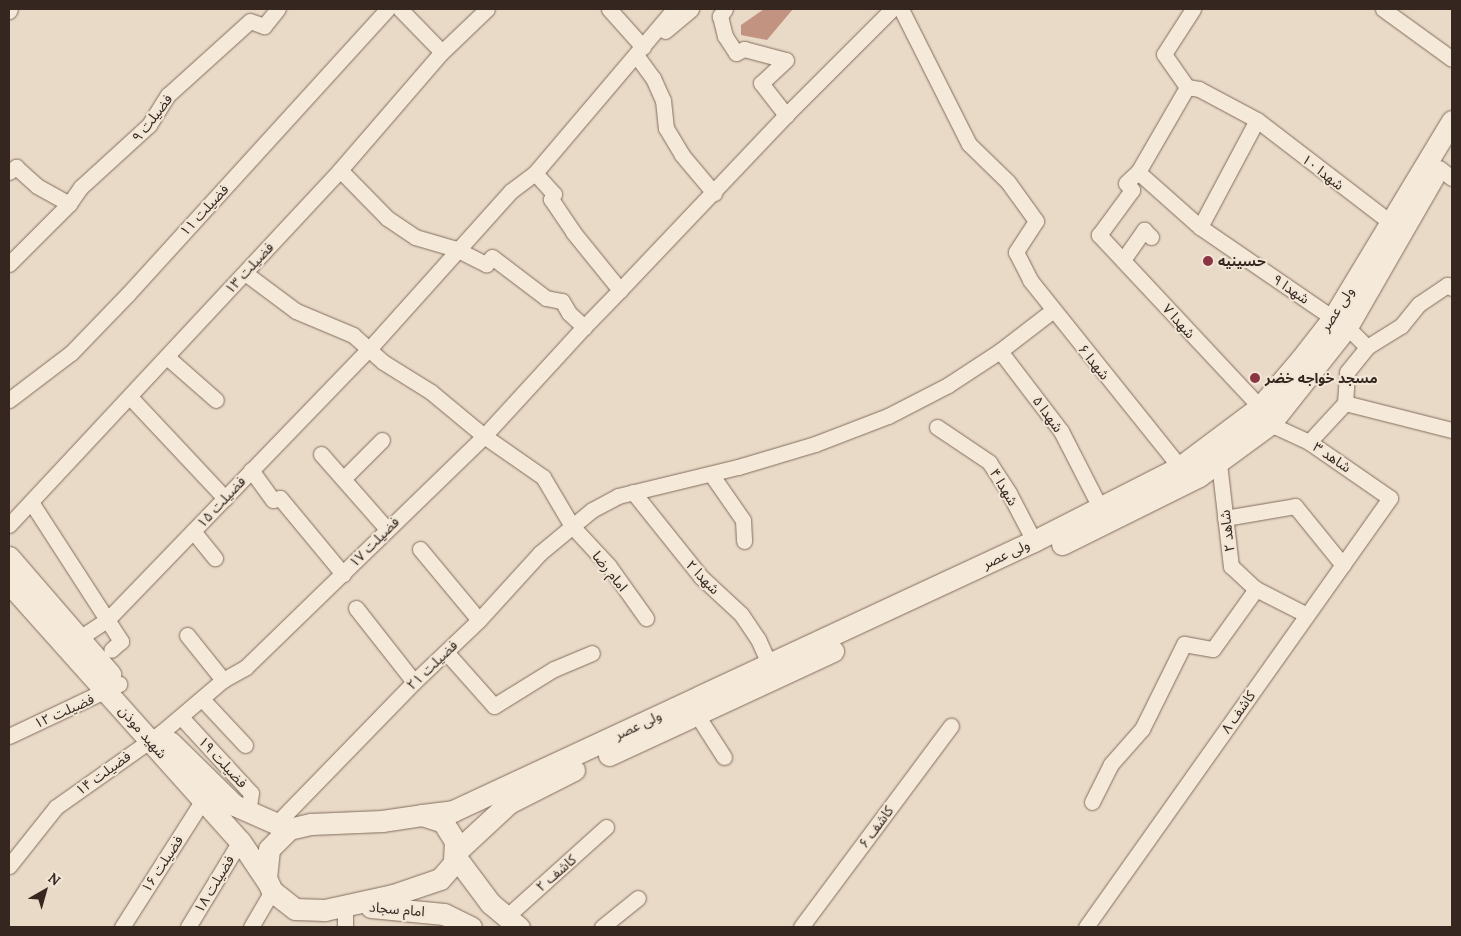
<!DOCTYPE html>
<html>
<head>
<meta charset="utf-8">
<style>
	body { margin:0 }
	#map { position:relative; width:1461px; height:936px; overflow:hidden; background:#e9dac7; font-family:Lora,"Noto Sans Arabic",serif }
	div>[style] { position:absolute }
	.building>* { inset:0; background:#c39381 }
	.roads { filter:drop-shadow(0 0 1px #836d5e) drop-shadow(0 0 1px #836d5e) }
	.minor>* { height:15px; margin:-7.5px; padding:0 7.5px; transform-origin:7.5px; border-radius:7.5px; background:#f5e9d9 }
	.secondary>* { height:21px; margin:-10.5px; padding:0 10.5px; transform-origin:10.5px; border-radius:10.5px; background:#f5e9d9 }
	.dots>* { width:14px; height:14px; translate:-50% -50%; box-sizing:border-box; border:2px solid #f2e6d6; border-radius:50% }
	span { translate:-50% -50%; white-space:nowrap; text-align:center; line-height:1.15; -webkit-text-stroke:4px #f2e6d6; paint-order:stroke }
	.street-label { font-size:14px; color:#352720 }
	.poi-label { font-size:14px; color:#352720; font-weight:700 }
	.left { translate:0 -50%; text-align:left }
	.frame { position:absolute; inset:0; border:10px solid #352720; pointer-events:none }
	.north { position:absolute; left:20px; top:866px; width:50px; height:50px; -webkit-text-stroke:4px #f2e6d6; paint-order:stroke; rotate:38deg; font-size:14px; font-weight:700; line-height:20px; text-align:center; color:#352720 }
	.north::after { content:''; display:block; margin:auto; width:18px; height:22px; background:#352720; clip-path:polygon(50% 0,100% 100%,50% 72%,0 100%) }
</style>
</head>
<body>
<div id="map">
	<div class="building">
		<div style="clip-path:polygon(764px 9px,793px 9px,767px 40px,741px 35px,741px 25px)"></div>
	</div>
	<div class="roads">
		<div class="minor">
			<div style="left:400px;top:9px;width:60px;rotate:45.7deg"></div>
			<div style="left:609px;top:9px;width:51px;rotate:48.2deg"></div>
			<div style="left:725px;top:9px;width:9px;rotate:126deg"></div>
			<div style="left:720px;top:16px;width:21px;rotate:76deg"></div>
			<div style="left:725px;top:36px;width:20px;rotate:57deg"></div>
			<div style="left:736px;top:53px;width:9px;rotate:-27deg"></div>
			<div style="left:744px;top:49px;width:43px;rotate:14.7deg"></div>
			<div style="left:786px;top:60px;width:34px;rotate:137deg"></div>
			<div style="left:761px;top:83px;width:41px;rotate:52deg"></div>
			<div style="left:786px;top:115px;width:150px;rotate:-45deg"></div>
			<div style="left:901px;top:9px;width:151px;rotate:63.3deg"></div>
			<div style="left:969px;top:144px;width:54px;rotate:44.3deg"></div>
			<div style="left:1008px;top:182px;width:48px;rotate:54.3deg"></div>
			<div style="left:1036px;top:221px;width:37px;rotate:123deg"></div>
			<div style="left:1016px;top:252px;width:31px;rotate:63deg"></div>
			<div style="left:1030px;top:280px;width:240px;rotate:51.3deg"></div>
			<div style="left:1383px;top:9px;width:85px;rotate:35.9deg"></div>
			<div style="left:9px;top:11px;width:2px;rotate:-63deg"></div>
			<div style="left:665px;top:31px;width:34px;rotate:-40deg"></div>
			<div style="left:636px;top:55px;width:29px;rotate:54deg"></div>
			<div style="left:653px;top:78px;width:24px;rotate:66deg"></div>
			<div style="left:663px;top:100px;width:28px;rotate:84deg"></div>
			<div style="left:666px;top:128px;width:31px;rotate:59deg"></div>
			<div style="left:682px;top:155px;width:50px;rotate:49.9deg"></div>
			<div style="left:1187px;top:87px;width:40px;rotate:-124.9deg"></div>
			<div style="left:1164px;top:54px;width:54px;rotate:-57.2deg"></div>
			<div style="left:1439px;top:168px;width:16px;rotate:38deg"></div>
			<div style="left:340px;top:170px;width:67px;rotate:45.6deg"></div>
			<div style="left:387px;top:218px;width:34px;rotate:34deg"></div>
			<div style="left:415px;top:237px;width:43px;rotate:16.3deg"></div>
			<div style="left:456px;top:249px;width:34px;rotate:27deg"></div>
			<div style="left:486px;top:264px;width:9px;rotate:-49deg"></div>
			<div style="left:492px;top:257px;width:68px;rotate:37.2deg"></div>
			<div style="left:546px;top:298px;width:16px;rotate:11deg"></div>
			<div style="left:562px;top:301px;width:14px;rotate:60deg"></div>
			<div style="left:569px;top:313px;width:21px;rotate:43deg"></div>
			<div style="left:584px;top:327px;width:52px;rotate:-45.8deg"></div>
			<div style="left:9px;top:172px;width:9px;rotate:-36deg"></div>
			<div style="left:16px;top:167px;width:28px;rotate:42deg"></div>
			<div style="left:37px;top:186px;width:37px;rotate:29deg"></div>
			<div style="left:1138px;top:172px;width:83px;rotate:41.6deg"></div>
			<div style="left:1200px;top:227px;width:121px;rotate:-62deg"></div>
			<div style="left:535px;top:173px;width:28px;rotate:48deg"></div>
			<div style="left:554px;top:194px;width:6px;rotate:121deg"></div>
			<div style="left:551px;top:199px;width:40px;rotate:56deg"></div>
			<div style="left:573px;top:232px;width:75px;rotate:51deg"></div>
			<div style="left:620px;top:290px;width:241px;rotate:-46.5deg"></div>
			<div style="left:1200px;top:227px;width:161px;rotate:34.4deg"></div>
			<div style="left:1123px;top:260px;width:37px;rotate:-55deg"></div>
			<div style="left:1144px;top:230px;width:10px;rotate:45deg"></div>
			<div style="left:9px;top:264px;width:85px;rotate:-45deg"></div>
			<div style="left:69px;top:204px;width:21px;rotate:-55deg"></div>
			<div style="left:81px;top:187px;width:92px;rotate:-42.4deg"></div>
			<div style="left:149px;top:125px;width:36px;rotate:-58deg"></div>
			<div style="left:168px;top:95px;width:110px;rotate:-42.1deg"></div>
			<div style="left:250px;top:21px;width:15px;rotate:20deg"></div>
			<div style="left:264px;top:26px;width:22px;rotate:-51deg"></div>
			<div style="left:245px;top:273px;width:64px;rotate:36.7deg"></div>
			<div style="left:296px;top:311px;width:62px;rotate:22.8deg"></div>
			<div style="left:353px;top:335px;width:40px;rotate:42deg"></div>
			<div style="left:383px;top:362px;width:57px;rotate:32deg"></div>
			<div style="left:431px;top:392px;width:69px;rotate:39.7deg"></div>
			<div style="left:484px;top:436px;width:72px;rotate:34.8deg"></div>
			<div style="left:543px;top:477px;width:57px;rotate:59.4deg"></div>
			<div style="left:572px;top:526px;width:54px;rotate:47.2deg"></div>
			<div style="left:609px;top:566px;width:64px;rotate:54.6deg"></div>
			<div style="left:1347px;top:327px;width:28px;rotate:45deg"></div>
			<div style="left:1000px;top:351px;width:101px;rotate:52.7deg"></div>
			<div style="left:1061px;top:431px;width:88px;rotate:62.9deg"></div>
			<div style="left:167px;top:357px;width:65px;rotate:41.3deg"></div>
			<div style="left:130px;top:397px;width:139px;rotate:46.8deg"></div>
			<div style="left:9px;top:400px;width:78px;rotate:-37.2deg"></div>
			<div style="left:71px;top:353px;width:82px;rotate:-46deg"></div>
			<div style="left:128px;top:294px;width:385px;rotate:-47.7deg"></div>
			<div style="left:1345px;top:403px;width:110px;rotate:14.2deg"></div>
			<div style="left:1260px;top:407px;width:236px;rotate:-133.1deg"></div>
			<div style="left:1099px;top:235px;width:56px;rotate:-53.7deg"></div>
			<div style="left:1132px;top:190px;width:9px;rotate:-131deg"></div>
			<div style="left:1126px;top:183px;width:16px;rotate:-43deg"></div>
			<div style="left:1138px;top:172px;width:98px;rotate:-60deg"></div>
			<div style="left:1187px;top:87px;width:12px;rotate:9deg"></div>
			<div style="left:1199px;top:89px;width:66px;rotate:28.1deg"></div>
			<div style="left:1257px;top:120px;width:168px;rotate:37.5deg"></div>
			<div style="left:937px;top:427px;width:63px;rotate:33.9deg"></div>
			<div style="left:989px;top:462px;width:37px;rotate:57deg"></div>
			<div style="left:1009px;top:493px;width:54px;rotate:62.5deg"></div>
			<div style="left:1309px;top:442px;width:53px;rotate:-47.3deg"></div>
			<div style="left:1345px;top:403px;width:31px;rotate:-86deg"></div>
			<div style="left:1347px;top:372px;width:32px;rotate:-51deg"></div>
			<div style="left:1367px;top:347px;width:40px;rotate:-32deg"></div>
			<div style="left:1401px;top:326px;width:28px;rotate:-51deg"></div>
			<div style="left:1419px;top:304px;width:34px;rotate:-34deg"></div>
			<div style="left:1447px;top:285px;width:6px;rotate:31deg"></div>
			<div style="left:321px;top:454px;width:100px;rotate:48.7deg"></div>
			<div style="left:1219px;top:463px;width:104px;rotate:83.4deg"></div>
			<div style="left:1231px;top:566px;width:34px;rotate:43deg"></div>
			<div style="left:1256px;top:589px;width:57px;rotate:27deg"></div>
			<div style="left:251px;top:470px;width:37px;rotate:54deg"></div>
			<div style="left:273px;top:500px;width:7px;rotate:-16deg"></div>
			<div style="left:280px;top:498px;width:99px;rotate:50.3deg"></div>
			<div style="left:711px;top:474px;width:56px;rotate:55.2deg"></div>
			<div style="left:743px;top:520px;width:21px;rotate:87deg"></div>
			<div style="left:343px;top:479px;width:55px;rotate:-45deg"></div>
			<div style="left:633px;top:492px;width:109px;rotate:51.3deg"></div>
			<div style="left:701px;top:577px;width:54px;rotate:42.8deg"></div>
			<div style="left:741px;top:614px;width:30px;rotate:56deg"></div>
			<div style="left:758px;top:639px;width:27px;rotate:66deg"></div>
			<div style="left:31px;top:502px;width:166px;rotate:57.1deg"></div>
			<div style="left:121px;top:641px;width:13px;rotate:138deg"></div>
			<div style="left:1225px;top:518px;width:71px;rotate:-9.7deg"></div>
			<div style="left:1295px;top:506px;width:76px;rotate:50.9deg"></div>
			<div style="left:9px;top:525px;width:485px;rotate:-47deg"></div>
			<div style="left:340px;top:170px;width:156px;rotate:-49.2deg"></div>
			<div style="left:442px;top:52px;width:62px;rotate:-43.7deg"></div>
			<div style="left:193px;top:531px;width:35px;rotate:51deg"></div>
			<div style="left:420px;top:549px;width:92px;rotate:50.3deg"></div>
			<div style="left:356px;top:608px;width:94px;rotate:51.9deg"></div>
			<div style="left:187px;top:635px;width:58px;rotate:51.3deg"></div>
			<div style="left:72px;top:643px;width:43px;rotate:-33.7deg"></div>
			<div style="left:108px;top:619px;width:377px;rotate:-46deg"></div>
			<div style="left:370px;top:348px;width:211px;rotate:-48.1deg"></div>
			<div style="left:511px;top:191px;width:30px;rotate:-37deg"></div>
			<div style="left:535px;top:173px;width:215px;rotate:-49.7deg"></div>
			<div style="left:446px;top:652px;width:72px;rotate:48.4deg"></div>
			<div style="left:494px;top:706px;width:70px;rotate:-31.7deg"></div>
			<div style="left:554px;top:669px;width:41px;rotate:-22.8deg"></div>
			<div style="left:202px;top:699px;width:63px;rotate:46.9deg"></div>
			<div style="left:697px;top:715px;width:50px;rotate:57.3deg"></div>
			<div style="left:181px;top:717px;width:103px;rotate:47.4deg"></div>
			<div style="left:251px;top:793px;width:19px;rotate:99deg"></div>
			<div style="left:9px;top:736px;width:122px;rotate:-25.3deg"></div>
			<div style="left:1092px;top:802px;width:42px;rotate:-63.4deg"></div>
			<div style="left:1111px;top:764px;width:47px;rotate:-48.5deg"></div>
			<div style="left:1142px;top:729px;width:95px;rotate:-63.7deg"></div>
			<div style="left:1184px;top:644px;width:29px;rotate:10deg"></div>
			<div style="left:1213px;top:649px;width:74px;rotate:-54.4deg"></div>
			<div style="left:276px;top:824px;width:198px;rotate:-45.8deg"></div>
			<div style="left:414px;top:682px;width:90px;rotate:-43.6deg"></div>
			<div style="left:479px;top:620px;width:91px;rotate:-47.7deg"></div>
			<div style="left:540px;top:553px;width:67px;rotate:-39.6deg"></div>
			<div style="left:592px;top:510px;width:30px;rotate:-28deg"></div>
			<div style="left:618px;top:496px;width:123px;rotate:-13.6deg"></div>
			<div style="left:738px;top:467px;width:80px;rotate:-16.6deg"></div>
			<div style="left:815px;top:444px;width:78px;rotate:-21deg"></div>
			<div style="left:888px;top:416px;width:68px;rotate:-27.3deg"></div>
			<div style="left:948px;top:385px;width:62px;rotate:-33.2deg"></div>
			<div style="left:1000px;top:351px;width:66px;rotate:-37.6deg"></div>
			<div style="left:9px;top:866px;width:75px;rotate:-51.5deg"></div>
			<div style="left:56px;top:807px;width:130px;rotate:-35.3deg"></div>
			<div style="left:162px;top:732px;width:80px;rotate:-40.4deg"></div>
			<div style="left:223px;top:680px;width:26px;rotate:-29deg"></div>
			<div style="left:246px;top:667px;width:332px;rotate:-44.1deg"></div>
			<div style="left:484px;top:436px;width:148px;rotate:-47.5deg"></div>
			<div style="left:345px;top:906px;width:21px;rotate:90deg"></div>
			<div style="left:505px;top:918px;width:136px;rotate:-42deg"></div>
			<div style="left:122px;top:927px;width:151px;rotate:-57.5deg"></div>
			<div style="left:188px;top:927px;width:100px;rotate:-58.8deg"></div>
			<div style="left:251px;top:927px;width:42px;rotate:-59.7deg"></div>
			<div style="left:602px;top:927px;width:46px;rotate:-38.9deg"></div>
			<div style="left:801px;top:927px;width:251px;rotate:-53.3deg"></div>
			<div style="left:1086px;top:927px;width:526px;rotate:-54.68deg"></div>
			<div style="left:1390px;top:498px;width:98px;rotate:-145.3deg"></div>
			<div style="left:1309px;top:442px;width:43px;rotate:-155.2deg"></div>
		</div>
		<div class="secondary">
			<div style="left:1062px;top:544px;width:153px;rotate:-26.4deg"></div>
			<div style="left:1199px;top:476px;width:88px;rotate:-36.2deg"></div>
			<div style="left:1270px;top:424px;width:124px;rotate:-51.6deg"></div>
			<div style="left:1347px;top:327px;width:174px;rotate:-60.1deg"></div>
			<div style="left:9px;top:557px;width:155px;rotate:49.2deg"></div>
			<div style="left:9px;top:583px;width:346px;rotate:48.2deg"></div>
			<div style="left:240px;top:841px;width:48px;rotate:56deg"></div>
			<div style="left:170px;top:742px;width:90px;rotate:44.5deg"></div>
			<div style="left:234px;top:805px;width:60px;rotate:23.6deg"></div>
			<div style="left:609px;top:755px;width:247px;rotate:-24.9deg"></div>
			<div style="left:422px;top:815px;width:31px;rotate:-7deg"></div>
			<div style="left:453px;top:811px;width:641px;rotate:-24.93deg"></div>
			<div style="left:1034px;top:541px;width:164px;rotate:-26.9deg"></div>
			<div style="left:1180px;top:467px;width:100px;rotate:-36.9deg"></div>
			<div style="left:1260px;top:407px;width:63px;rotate:-49.5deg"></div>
			<div style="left:1301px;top:359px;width:52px;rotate:-52deg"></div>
			<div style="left:1333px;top:318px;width:230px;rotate:-58.9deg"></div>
			<div style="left:422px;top:815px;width:22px;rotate:18deg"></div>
			<div style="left:443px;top:822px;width:22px;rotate:58deg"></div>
			<div style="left:455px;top:841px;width:22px;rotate:93deg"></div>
			<div style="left:454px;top:863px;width:21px;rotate:131deg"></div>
			<div style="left:440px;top:879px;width:50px;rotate:161.2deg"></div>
			<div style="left:393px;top:895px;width:70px;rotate:167.6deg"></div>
			<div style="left:325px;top:910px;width:30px;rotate:-178deg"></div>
			<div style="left:295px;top:909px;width:29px;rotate:-142deg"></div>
			<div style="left:272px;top:891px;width:14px;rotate:-115deg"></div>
			<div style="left:266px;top:878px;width:29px;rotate:-84deg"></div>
			<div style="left:269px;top:849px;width:28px;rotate:-45deg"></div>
			<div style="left:289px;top:829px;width:23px;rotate:-13deg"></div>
			<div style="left:311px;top:824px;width:71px;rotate:-2.4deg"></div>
			<div style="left:382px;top:821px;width:40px;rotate:-8.5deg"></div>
			<div style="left:456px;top:852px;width:72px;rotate:-42.8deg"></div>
			<div style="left:509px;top:803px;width:73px;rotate:-26.9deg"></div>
			<div style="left:455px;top:856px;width:59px;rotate:53.3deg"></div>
			<div style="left:490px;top:903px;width:38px;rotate:40deg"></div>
			<div style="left:371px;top:907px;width:73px;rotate:5.5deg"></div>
			<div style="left:444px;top:914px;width:30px;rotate:26deg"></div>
		</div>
	</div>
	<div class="dots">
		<div style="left:1208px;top:261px;background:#8b3542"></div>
		<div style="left:1255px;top:378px;background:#8b3542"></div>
	</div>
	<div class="street-label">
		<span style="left:152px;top:118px;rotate:-52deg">فضیلت ۹</span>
		<span style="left:1323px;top:172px;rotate:38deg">شهدا ۱۰</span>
		<span style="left:204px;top:210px;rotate:-47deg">فضیلت ۱۱</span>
		<span style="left:249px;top:268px;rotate:-47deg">فضیلت ۱۳</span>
		<span style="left:1291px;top:289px;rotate:34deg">شهدا ۹</span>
		<span style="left:1337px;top:309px;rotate:-57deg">ولی عصر</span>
		<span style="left:1179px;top:321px;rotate:48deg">شهدا ۷</span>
		<span style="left:1094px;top:362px;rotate:51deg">شهدا ۶</span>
		<span style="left:1048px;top:414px;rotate:54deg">شهدا ۵</span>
		<span style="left:1332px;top:457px;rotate:34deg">شاهد ۳</span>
		<span style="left:1004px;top:487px;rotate:59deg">شهدا ۴</span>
		<span style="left:221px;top:502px;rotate:-47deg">فضیلت ۱۵</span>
		<span style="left:1227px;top:531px;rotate:-97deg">شاهد ۲</span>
		<span style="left:374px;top:542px;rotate:-45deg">فضیلت ۱۷</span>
		<span style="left:1006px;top:554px;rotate:-25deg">ولی عصر</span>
		<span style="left:610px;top:571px;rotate:51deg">امام رضا</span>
		<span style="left:703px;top:577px;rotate:46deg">شهدا ۲</span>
		<span style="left:432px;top:665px;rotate:-44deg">فضیلت ۲۱</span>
		<span style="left:64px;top:711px;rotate:-24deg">فضیلت ۱۲</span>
		<span style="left:1238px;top:712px;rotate:-55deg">کاشف ۸</span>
		<span style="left:638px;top:725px;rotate:-25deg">ولی عصر</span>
		<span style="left:143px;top:732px;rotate:49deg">شهید موذن</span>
		<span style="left:223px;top:762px;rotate:47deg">فضیلت ۱۹</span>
		<span style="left:103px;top:773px;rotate:-36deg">فضیلت ۱۴</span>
		<span style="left:876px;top:827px;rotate:-54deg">کاشف ۶</span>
		<span style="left:162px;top:864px;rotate:-57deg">فضیلت ۱۶</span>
		<span style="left:556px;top:873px;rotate:-41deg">کاشف ۲</span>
		<span style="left:214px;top:884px;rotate:-59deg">فضیلت ۱۸</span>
		<span style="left:397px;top:909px;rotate:5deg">امام سجاد</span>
	</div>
	<div class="poi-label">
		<span class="left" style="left:1218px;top:261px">حسینیه</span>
		<span class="left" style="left:1265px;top:378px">مسجد خواجه خضر</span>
	</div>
	<div class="frame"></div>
	<div class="north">N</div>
</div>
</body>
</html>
